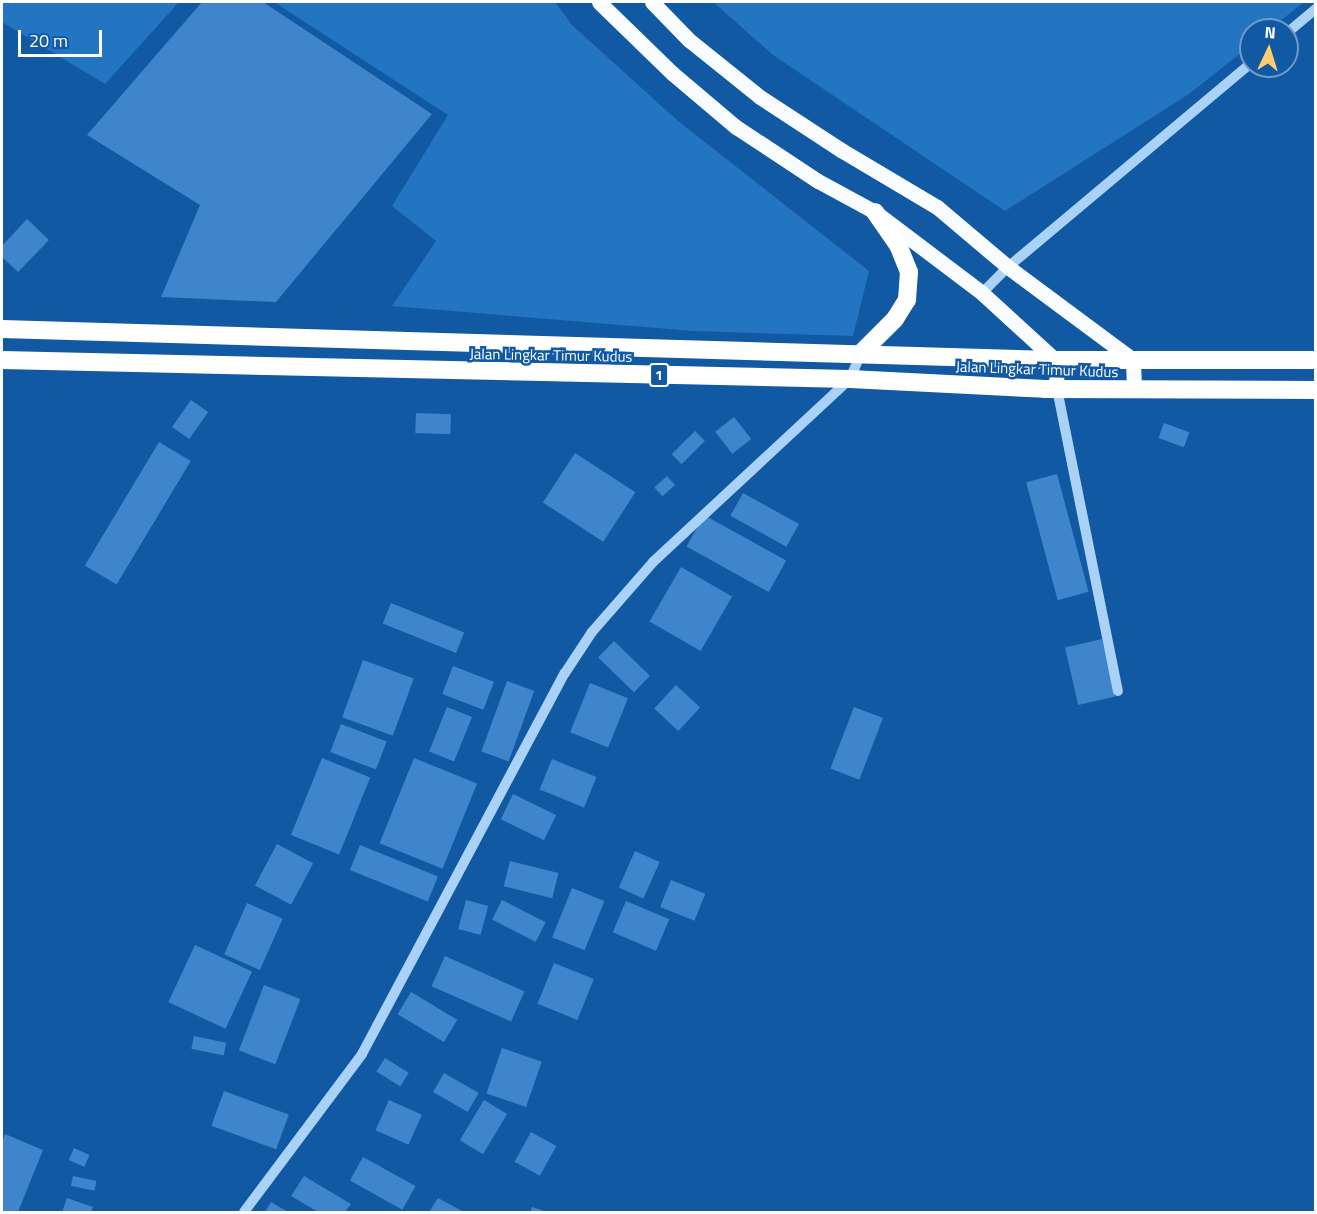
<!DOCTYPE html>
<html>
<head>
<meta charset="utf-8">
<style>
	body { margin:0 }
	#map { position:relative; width:1317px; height:1214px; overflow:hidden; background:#1159a3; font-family:"Titillium Web",sans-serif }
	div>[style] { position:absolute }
	.green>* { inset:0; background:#2374c1 }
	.building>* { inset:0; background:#3e85cb; transform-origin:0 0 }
	.minor>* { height:10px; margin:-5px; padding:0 5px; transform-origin:5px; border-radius:5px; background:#aad1f6 }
	.major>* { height:15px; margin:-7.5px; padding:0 7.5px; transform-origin:7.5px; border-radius:7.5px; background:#f9fcff }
	.highway>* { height:18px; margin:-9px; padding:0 9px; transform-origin:9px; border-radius:9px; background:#fff }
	span { translate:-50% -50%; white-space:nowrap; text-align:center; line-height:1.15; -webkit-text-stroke:5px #1159a3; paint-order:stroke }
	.shield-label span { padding:2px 4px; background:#1159a3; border:2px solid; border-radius:4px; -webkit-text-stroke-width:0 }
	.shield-label { font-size:14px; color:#fff; font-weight:700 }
	.street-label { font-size:15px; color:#fff }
	.frame { position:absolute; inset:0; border:3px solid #fff; pointer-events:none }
	.north { position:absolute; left:1239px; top:18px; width:60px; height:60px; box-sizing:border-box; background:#1159a3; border:2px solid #709bc8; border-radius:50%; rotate:4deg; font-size:16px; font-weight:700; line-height:24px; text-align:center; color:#fff }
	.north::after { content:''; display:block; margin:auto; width:21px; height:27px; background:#ffcd6f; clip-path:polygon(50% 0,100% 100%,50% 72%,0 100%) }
	.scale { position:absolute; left:18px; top:30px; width:84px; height:27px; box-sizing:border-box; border:3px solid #fff; border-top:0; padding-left:8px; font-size:18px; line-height:21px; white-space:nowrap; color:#fff; -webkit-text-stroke:4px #1159a3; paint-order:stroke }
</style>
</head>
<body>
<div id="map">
	<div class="green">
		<div style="clip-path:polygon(2px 2px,179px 2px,105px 84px,2px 22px)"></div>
		<div style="clip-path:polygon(274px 2px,555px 2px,572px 25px,678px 121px,869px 271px,853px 336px,693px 331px,392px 306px,436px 241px,392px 206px,448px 115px)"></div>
		<div style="clip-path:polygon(713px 2px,1304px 2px,1269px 30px,1251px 30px,1251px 45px,1189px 94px,1005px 211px,773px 55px)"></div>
	</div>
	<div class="building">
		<div style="clip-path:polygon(202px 2px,263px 2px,432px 114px,276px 302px,161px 297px,200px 205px,87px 135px)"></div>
		<div style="clip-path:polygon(27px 219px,49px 240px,18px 272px,2px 257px,2px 246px)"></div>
		<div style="left:191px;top:400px;width:21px;height:33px;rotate:35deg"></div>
		<div style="left:416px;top:413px;width:35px;height:20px;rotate:2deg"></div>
		<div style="left:734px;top:417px;width:28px;height:24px;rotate:52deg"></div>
		<div style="left:1164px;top:423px;width:27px;height:16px;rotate:20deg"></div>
		<div style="left:695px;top:431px;width:14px;height:33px;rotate:45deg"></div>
		<div style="left:159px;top:442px;width:37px;height:144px;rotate:31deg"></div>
		<div style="left:575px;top:453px;width:72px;height:59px;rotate:33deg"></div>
		<div style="left:1057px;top:474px;width:122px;height:32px;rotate:75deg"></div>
		<div style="left:667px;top:476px;width:12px;height:17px;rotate:48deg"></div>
		<div style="left:743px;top:493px;width:64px;height:26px;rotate:29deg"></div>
		<div style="left:704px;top:515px;width:94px;height:36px;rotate:29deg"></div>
		<div style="left:681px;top:567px;width:59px;height:63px;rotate:30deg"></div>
		<div style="left:391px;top:603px;width:79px;height:22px;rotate:22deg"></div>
		<div style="left:1102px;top:639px;width:59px;height:38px;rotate:77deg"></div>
		<div style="left:614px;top:641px;width:50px;height:23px;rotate:44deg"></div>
		<div style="left:363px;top:660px;width:54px;height:61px;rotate:20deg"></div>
		<div style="left:453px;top:666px;width:44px;height:30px;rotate:21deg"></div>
		<div style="left:507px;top:681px;width:29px;height:75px;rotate:20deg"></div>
		<div style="left:590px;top:683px;width:41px;height:53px;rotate:22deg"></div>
		<div style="left:676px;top:685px;width:33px;height:32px;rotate:43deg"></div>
		<div style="left:447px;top:707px;width:27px;height:48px;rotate:22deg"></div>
		<div style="left:854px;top:707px;width:31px;height:66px;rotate:21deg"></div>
		<div style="left:341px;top:724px;width:49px;height:30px;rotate:21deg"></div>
		<div style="left:322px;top:758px;width:52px;height:83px;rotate:22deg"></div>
		<div style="left:414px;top:758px;width:68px;height:92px;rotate:22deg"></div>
		<div style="left:552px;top:759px;width:48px;height:33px;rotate:22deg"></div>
		<div style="left:513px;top:794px;width:48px;height:28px;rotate:26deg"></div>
		<div style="left:277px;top:844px;width:41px;height:47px;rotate:28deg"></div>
		<div style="left:360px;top:845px;width:84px;height:27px;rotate:22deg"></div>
		<div style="left:635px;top:851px;width:27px;height:40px;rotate:24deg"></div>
		<div style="left:510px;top:861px;width:50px;height:26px;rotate:14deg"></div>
		<div style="left:671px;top:880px;width:37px;height:29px;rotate:22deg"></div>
		<div style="left:572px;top:888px;width:35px;height:53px;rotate:22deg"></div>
		<div style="left:466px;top:900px;width:23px;height:30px;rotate:15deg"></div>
		<div style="left:502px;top:900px;width:49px;height:22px;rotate:27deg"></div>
		<div style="left:626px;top:901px;width:47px;height:34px;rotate:23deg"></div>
		<div style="left:247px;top:903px;width:39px;height:56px;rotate:24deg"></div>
		<div style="left:195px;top:945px;width:63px;height:63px;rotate:25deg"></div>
		<div style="left:445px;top:956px;width:87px;height:33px;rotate:24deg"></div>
		<div style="left:554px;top:963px;width:43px;height:44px;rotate:22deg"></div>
		<div style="left:264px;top:985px;width:39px;height:70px;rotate:21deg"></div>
		<div style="left:411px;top:992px;width:54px;height:26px;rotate:31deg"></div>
		<div style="left:194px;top:1036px;width:33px;height:13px;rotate:12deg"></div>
		<div style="left:502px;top:1048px;width:42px;height:48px;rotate:19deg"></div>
		<div style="left:385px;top:1058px;width:28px;height:16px;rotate:32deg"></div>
		<div style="left:444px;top:1073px;width:40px;height:22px;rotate:30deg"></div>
		<div style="left:224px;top:1091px;width:69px;height:37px;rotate:20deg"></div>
		<div style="left:389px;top:1100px;width:36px;height:33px;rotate:24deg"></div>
		<div style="left:484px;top:1100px;width:27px;height:47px;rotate:31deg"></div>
		<div style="left:531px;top:1132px;width:29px;height:34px;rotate:29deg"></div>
		<div style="clip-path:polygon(5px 1134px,43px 1150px,18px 1212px,2px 1212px,2px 1142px)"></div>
		<div style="left:74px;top:1148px;width:17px;height:13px;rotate:24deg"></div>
		<div style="left:363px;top:1157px;width:60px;height:27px;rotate:29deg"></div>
		<div style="left:73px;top:1176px;width:24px;height:10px;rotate:12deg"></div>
		<div style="clip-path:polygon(304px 1176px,351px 1204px,345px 1212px,318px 1212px,291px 1196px)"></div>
		<div style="clip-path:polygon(67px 1198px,93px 1207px,91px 1212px,62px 1212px)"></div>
		<div style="clip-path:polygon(438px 1198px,464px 1212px,429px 1212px)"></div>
		<div style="clip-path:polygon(271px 1202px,288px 1212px,265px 1212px)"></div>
		<div style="clip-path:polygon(532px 1207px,547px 1212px,530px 1212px)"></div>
	</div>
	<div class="minor">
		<div style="left:1287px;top:33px;width:38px;rotate:-40deg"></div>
		<div style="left:982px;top:293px;width:37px;rotate:-45deg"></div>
		<div style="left:1008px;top:267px;width:317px;rotate:-40deg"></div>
		<div style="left:1057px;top:389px;width:308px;rotate:78.6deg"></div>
		<div style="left:244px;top:1212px;width:197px;rotate:-53.2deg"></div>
		<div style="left:362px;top:1054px;width:432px;rotate:-62deg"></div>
		<div style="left:565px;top:673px;width:49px;rotate:-56.6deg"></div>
		<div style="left:592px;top:632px;width:93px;rotate:-48.9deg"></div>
		<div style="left:653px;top:562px;width:269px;rotate:-42.9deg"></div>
		<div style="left:850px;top:379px;width:28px;rotate:-67deg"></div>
	</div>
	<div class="major">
		<div style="left:599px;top:2px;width:102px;rotate:44.2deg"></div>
		<div style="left:672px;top:73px;width:84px;rotate:40.2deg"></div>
		<div style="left:736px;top:127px;width:98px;rotate:33.4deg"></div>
		<div style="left:818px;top:181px;width:65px;rotate:28.5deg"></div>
		<div style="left:875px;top:212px;width:134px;rotate:37.1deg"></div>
		<div style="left:982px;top:293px;width:99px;rotate:42.5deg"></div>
		<div style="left:1055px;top:360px;width:29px;rotate:86deg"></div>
		<div style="left:652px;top:2px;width:53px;rotate:45.8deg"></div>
		<div style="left:689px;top:40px;width:91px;rotate:38.8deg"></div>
		<div style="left:760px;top:97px;width:97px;rotate:33.2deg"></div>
		<div style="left:841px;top:150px;width:112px;rotate:30.7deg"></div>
		<div style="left:937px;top:207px;width:93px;rotate:40.2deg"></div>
		<div style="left:1008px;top:267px;width:156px;rotate:36.6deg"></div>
		<div style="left:1133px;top:360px;width:30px;rotate:88deg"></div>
	</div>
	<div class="highway">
		<div style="left:2px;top:329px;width:1053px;rotate:1.69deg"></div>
		<div style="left:1055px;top:360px;width:261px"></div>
		<div style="left:861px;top:353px;width:48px;rotate:-45deg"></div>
		<div style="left:895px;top:319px;width:22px;rotate:-58deg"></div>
		<div style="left:907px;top:300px;width:28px;rotate:-86deg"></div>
		<div style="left:909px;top:272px;width:29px;rotate:-112deg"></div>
		<div style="left:898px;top:245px;width:40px;rotate:-124.9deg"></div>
		<div style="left:2px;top:360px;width:848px;rotate:1.28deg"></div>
		<div style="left:850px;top:379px;width:195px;rotate:2.9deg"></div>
		<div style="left:1045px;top:389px;width:271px;rotate:0.2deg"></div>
	</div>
	<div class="shield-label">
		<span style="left:659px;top:375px">1</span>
	</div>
	<div class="street-label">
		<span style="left:551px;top:355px;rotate:1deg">Jalan Lingkar Timur Kudus</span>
		<span style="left:1037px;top:369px;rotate:2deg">Jalan Lingkar Timur Kudus</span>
	</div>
	<div class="frame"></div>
	<div class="north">N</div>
	<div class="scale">20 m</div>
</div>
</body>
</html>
